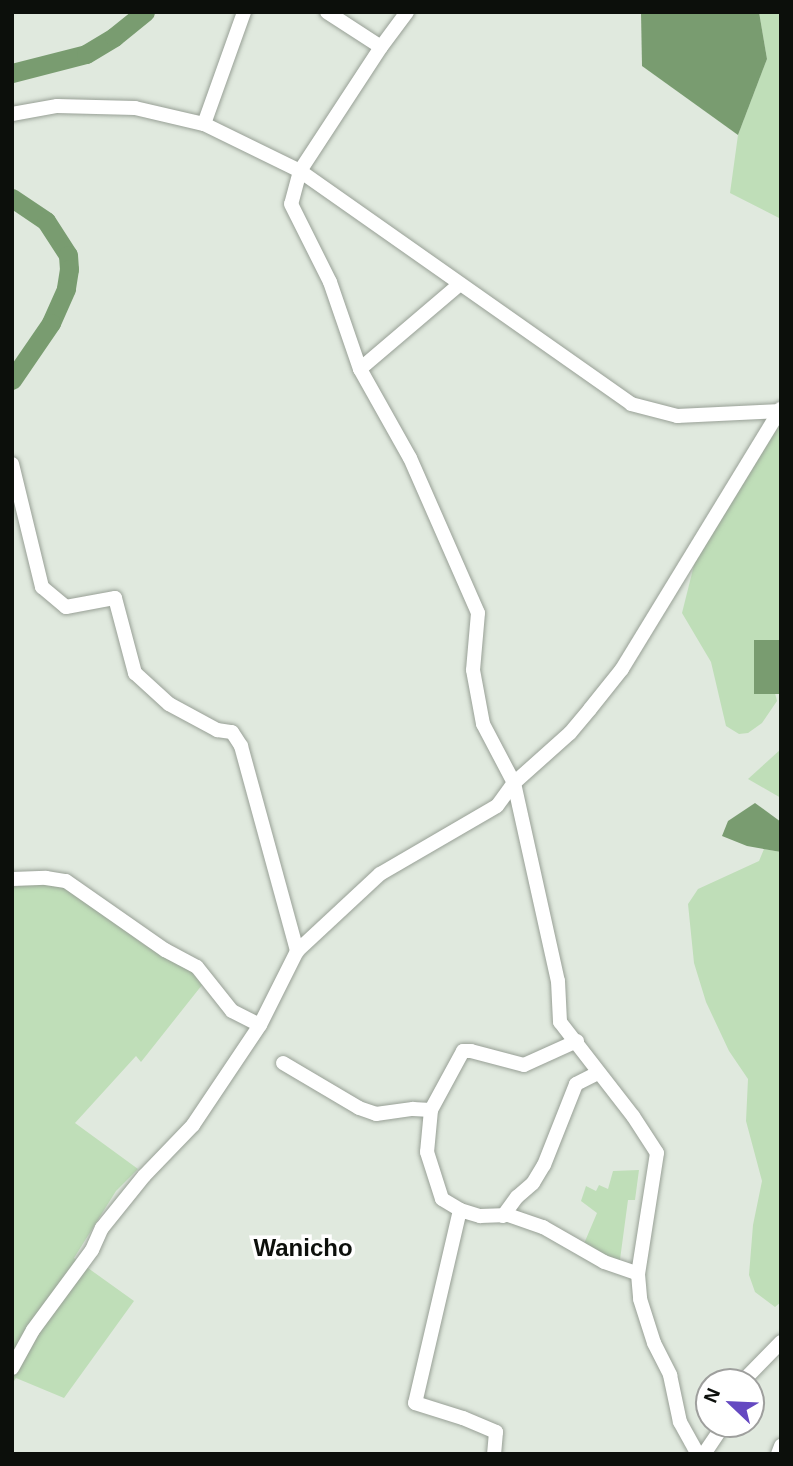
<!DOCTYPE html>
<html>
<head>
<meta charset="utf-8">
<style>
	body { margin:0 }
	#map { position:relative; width:793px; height:1466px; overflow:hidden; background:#e0e9de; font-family:Arial,sans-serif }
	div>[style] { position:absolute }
	.green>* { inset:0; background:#bfdeb8 }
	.water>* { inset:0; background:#799c70; transform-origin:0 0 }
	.river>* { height:19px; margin:-9.5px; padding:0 9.5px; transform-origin:9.5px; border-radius:9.5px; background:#799c70 }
	.roads { filter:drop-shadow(0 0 2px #98a096) drop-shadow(0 0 2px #98a096) }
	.minor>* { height:14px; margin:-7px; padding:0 7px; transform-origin:7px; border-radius:7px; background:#fff }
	span { translate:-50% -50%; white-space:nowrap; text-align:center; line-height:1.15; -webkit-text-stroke:7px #fff; paint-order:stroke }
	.neighbourhood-label { font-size:24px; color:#0c0f0b; font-weight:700 }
	.frame { position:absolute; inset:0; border:14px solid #0c0f0b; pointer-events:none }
	.north { position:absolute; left:695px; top:1368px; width:70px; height:70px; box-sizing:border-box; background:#fff; border:2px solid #9e9f9d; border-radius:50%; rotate:293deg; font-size:19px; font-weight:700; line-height:28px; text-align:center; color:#0c0f0b }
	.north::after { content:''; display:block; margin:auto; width:24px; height:32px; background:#6549c1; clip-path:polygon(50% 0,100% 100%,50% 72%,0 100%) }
</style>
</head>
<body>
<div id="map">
	<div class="green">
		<div style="clip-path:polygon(759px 12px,781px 12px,781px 219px,730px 193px,738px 135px,767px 59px)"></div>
		<div style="clip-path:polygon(781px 422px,781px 640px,754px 641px,754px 687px,775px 693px,777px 701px,762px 723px,748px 733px,739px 734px,726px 726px,711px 662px,682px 613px,695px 561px)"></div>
		<div style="clip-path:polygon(781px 749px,781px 798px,748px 779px)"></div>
		<div style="clip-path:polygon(764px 849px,781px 852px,781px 1302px,775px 1307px,755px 1292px,749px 1275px,753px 1225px,762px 1181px,746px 1121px,748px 1079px,729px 1051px,706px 1002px,694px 963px,688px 904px,698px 889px,759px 861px)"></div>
		<div style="clip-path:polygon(33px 884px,55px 884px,78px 895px,143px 944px,191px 971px,202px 985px,141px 1062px,136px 1056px,75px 1123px,138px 1169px,116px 1191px,74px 1258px,134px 1301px,64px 1398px,16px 1378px,12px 1384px,12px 887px)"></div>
		<div style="clip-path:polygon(639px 1170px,635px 1200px,628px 1200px,619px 1267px,583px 1246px,597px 1213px,581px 1201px,586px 1186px,596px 1191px,599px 1185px,608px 1189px,613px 1171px)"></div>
	</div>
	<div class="water">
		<div style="clip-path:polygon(641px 12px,759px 12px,767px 59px,738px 135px,642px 66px)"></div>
		<div style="left:781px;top:640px;width:54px;height:27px;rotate:90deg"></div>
		<div style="clip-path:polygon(755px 803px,781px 822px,781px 852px,747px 846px,722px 836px,728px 821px)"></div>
	</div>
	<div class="river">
		<div style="left:12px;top:73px;width:76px;rotate:-14.4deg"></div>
		<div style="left:86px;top:54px;width:33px;rotate:-31deg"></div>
		<div style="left:114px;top:37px;width:40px;rotate:-39deg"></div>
		<div style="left:12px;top:198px;width:41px;rotate:34.1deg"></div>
		<div style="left:46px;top:221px;width:40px;rotate:57.1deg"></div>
		<div style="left:68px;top:255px;width:14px;rotate:86deg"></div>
		<div style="left:69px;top:269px;width:20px;rotate:99deg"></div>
		<div style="left:66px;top:289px;width:37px;rotate:114deg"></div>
		<div style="left:51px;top:323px;width:69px;rotate:124.4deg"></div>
	</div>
	<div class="roads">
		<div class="minor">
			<div style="left:327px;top:12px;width:64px;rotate:32.9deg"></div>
			<div style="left:407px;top:12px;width:44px;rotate:126.6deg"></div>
			<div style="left:381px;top:47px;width:148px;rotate:123.2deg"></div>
			<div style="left:300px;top:171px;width:34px;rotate:105deg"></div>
			<div style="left:291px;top:204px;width:87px;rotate:63.4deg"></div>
			<div style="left:330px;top:282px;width:92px;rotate:71deg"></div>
			<div style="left:360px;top:369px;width:102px;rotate:60.7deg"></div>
			<div style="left:410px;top:458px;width:169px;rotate:66.3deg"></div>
			<div style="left:478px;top:613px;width:57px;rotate:95deg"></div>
			<div style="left:473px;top:670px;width:55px;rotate:79.5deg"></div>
			<div style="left:483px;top:724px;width:67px;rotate:62.3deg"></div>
			<div style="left:514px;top:783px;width:203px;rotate:77.5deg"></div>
			<div style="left:558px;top:981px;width:41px;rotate:87.2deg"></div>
			<div style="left:560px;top:1022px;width:119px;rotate:52.2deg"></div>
			<div style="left:633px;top:1116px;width:44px;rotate:57deg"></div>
			<div style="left:657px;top:1153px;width:122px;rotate:98.9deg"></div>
			<div style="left:638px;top:1274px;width:25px;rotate:85deg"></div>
			<div style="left:640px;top:1299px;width:46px;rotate:72.3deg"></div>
			<div style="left:654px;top:1343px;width:36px;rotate:63deg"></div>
			<div style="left:670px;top:1375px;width:48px;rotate:78deg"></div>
			<div style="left:680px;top:1422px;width:37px;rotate:61deg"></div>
			<div style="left:12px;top:114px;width:46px;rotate:-10.1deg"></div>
			<div style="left:57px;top:106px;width:78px;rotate:1.5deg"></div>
			<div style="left:135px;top:108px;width:71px;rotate:13.1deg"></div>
			<div style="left:204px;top:124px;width:107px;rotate:26.1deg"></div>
			<div style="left:300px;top:171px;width:405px;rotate:35.1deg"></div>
			<div style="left:631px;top:404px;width:48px;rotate:14.6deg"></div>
			<div style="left:677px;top:416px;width:104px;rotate:-2.8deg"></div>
			<div style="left:204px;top:124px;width:119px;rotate:-70.3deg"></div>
			<div style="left:360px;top:369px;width:131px;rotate:-40.4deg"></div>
			<div style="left:12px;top:464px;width:127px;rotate:76.3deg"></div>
			<div style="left:42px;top:587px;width:31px;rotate:40deg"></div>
			<div style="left:66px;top:607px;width:50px;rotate:-10.4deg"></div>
			<div style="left:115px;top:598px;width:78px;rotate:75.1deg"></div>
			<div style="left:135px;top:673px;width:46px;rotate:42.4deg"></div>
			<div style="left:169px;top:704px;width:55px;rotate:28.4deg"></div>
			<div style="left:217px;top:730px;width:15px;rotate:8deg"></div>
			<div style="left:232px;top:732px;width:17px;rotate:57deg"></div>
			<div style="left:241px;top:746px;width:213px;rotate:74.7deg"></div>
			<div style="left:12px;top:879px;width:34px;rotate:-2deg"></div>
			<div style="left:46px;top:878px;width:20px;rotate:9deg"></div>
			<div style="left:66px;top:881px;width:121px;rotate:34.9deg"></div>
			<div style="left:165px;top:950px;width:36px;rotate:28deg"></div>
			<div style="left:197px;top:967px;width:56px;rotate:51.5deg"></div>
			<div style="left:232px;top:1011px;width:31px;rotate:27deg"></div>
			<div style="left:577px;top:1041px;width:58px;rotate:155.6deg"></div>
			<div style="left:524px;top:1065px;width:55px;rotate:-165.2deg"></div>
			<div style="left:471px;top:1051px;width:8px;rotate:180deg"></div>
			<div style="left:463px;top:1051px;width:67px;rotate:118.5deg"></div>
			<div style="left:431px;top:1110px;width:42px;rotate:95.4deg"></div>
			<div style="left:427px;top:1152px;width:49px;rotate:72.3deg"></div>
			<div style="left:442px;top:1199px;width:21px;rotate:31deg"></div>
			<div style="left:460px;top:1210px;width:21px;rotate:17deg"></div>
			<div style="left:480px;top:1216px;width:28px;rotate:-2deg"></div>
			<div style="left:508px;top:1215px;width:37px;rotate:19deg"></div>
			<div style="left:543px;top:1227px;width:70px;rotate:29.8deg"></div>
			<div style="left:604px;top:1262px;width:36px;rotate:19deg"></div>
			<div style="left:283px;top:1063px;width:88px;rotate:30.6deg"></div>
			<div style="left:359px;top:1108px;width:18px;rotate:19deg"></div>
			<div style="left:376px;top:1114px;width:37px;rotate:-8deg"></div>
			<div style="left:413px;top:1109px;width:18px;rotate:3deg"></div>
			<div style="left:460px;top:1210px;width:198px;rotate:103.1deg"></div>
			<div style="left:415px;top:1403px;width:50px;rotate:17.4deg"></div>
			<div style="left:463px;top:1418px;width:36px;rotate:23deg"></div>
			<div style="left:496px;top:1432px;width:22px;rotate:95deg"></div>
			<div style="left:503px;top:1216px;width:24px;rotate:-54deg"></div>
			<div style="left:517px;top:1197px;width:21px;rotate:-41deg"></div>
			<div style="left:533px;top:1183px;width:21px;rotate:-59deg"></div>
			<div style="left:544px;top:1165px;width:87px;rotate:-68.4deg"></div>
			<div style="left:576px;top:1084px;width:25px;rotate:-27deg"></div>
			<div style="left:12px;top:1368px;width:43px;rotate:-61.1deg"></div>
			<div style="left:33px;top:1330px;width:99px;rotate:-53.6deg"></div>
			<div style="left:92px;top:1250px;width:24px;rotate:-66deg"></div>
			<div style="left:102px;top:1228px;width:67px;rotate:-51.1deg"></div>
			<div style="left:144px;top:1176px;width:71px;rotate:-46.1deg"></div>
			<div style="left:193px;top:1125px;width:120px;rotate:-56.2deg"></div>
			<div style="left:260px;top:1025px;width:83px;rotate:-63.4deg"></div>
			<div style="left:297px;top:951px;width:113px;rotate:-42.9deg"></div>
			<div style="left:380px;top:874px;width:135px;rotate:-30.2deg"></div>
			<div style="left:497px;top:806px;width:29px;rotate:-54deg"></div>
			<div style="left:514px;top:783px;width:75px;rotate:-41.8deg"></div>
			<div style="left:570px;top:733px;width:31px;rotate:-50deg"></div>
			<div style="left:590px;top:709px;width:51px;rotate:-51.3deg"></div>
			<div style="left:622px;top:669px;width:305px;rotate:-58.6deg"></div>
			<div style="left:742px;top:1382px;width:56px;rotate:-45.7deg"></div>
			<div style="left:704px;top:1454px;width:36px;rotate:-56deg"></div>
			<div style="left:778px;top:1454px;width:9px;rotate:-69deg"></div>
		</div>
	</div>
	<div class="neighbourhood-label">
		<span style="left:303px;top:1248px">Wanicho</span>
	</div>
	<div class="frame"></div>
	<div class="north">N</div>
</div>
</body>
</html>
